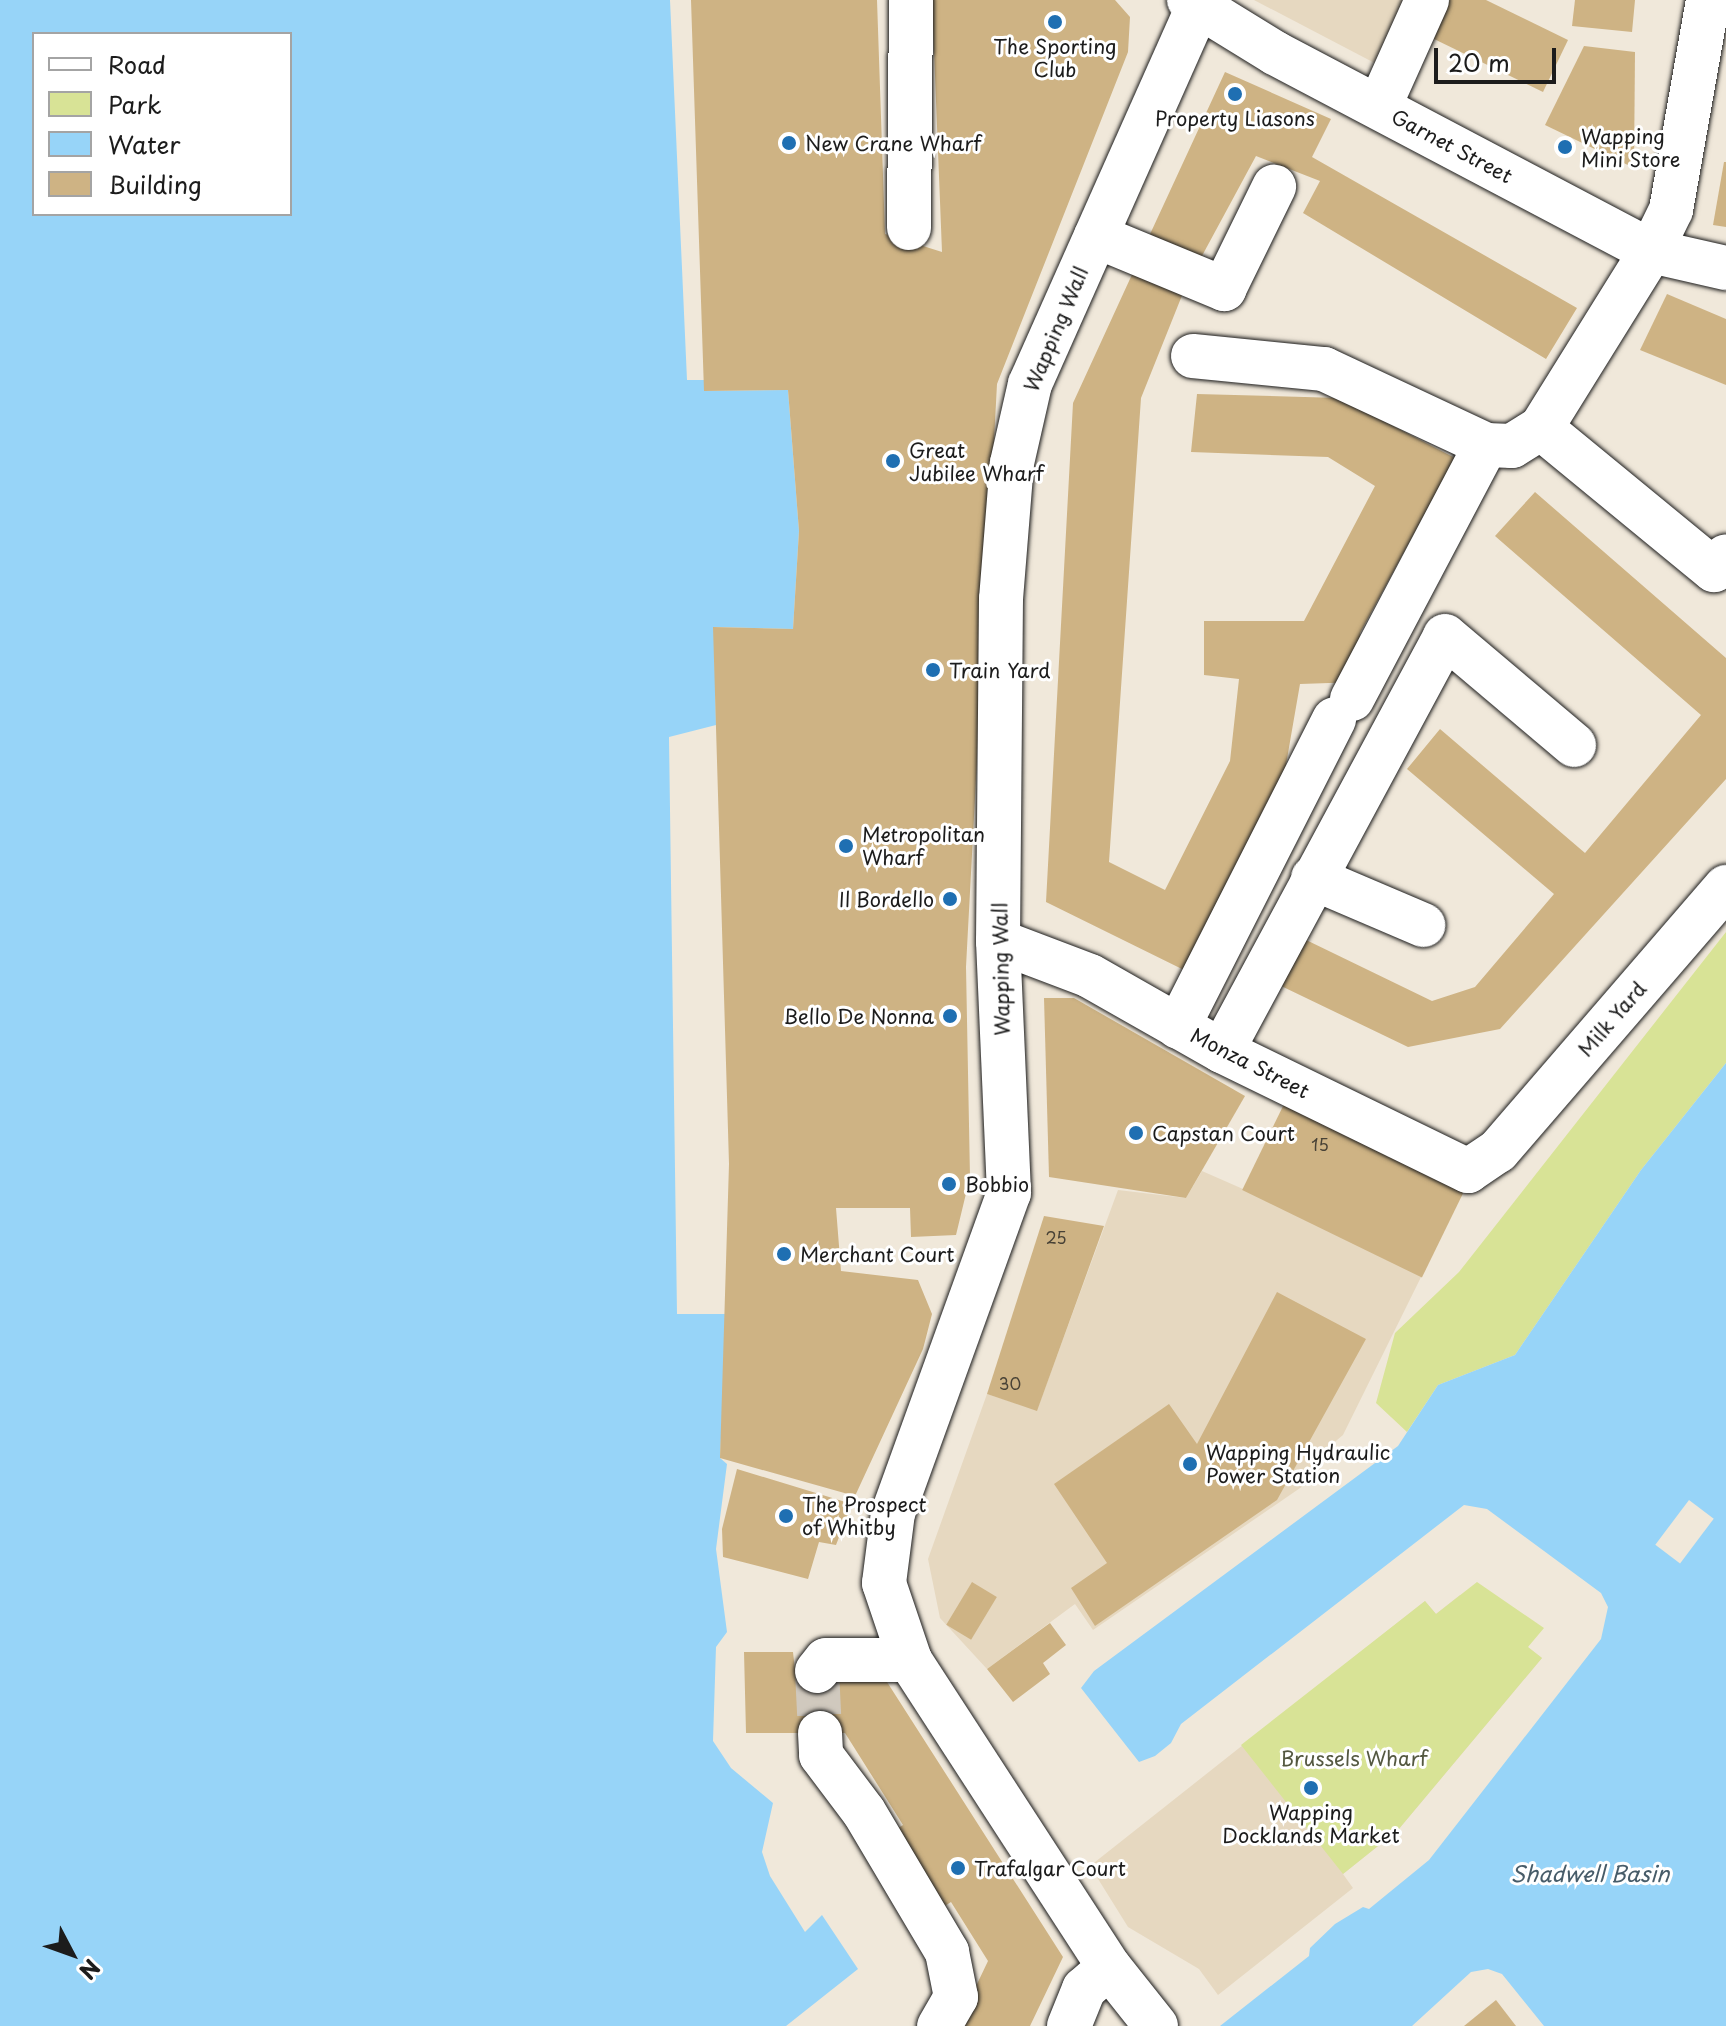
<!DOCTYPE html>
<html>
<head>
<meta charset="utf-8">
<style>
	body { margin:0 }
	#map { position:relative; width:1726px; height:2026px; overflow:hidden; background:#f0e8da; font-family:"Playpen Sans",sans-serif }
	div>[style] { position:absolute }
	.built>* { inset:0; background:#e6d8c0 }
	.green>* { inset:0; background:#d8e396 }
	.water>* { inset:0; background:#97d4f8 }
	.pier>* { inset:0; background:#f0e8da; transform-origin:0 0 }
	.building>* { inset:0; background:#ceb384; transform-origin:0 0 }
	.minor-tunnel>* { height:44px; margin-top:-22px; transform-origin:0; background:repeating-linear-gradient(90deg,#d0c9be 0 44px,transparent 0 66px) }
	.roads { filter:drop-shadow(0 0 2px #1c1c1c) drop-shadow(0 0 2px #1c1c1c) }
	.minor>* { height:44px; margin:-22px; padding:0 22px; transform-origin:22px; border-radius:22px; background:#fff }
	.dots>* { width:22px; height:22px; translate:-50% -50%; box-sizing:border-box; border:4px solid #fff; border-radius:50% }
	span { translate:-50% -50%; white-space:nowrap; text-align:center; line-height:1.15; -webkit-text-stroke:6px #fff; paint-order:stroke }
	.number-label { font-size:16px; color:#484236 }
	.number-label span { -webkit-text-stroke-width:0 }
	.poi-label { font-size:20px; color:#1c1c1c }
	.left { translate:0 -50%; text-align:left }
	.right { translate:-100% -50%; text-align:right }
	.street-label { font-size:20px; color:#1c1c1c }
	.park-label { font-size:20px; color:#545841 }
	.water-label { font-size:22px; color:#475c69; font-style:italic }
	.legend { position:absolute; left:32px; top:32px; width:260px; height:184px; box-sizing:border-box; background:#fff; border:2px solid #a4a4a4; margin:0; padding:10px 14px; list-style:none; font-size:24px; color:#1c1c1c }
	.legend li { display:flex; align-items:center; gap:16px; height:40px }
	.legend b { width:40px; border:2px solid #a4a4a4 }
	.north { position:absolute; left:32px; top:1914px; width:80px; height:80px; -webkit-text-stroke:6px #fff; paint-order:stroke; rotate:131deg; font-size:22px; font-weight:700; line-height:32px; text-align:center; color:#1c1c1c }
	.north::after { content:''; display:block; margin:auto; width:28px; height:36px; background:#1c1c1c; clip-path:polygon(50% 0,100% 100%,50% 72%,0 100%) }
	.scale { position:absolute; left:1434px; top:48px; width:122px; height:36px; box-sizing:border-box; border:4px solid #1c1c1c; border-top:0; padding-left:10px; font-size:24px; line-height:28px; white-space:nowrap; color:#1c1c1c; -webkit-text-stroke:6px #fff; paint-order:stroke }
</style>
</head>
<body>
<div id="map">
	<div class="built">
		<div style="clip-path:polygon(1254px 0,1444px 0,1409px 81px)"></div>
		<div style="clip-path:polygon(1202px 1171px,1425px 1269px,1343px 1435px,1318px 1456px,1303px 1486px,1093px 1630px,1075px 1604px,987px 1669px,940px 1618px,928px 1559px,987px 1394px,1037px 1410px,1118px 1190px,1186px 1198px)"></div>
		<div style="clip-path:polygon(1460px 1595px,1542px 1658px,1398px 1830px,1343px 1874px,1353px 1888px,1218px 1995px,1199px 1969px,1128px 1927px,1090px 1866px,1425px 1601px,1436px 1614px)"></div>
	</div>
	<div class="green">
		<div style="clip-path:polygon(1726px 932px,1726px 1063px,1641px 1170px,1515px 1355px,1438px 1385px,1407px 1432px,1376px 1403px,1395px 1333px,1459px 1272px)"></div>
		<div style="clip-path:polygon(1477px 1582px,1544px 1628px,1528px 1647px,1542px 1658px,1398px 1830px,1343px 1874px,1241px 1745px,1425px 1601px,1436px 1614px)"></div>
	</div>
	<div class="water">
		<div style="clip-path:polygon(evenodd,0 0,670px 0,687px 380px,704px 380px,704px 391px,788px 390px,799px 531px,793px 629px,714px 627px,716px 725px,669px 737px,677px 1314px,727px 1314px,720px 1458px,727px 1464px,716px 1549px,727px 1632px,716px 1647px,713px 1741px,731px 1768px,773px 1803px,762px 1852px,770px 1876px,805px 1932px,822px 1915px,858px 1969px,786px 2026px,0 2026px,0 0,34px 34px,290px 34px,290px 214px,34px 214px,34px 34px)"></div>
		<div style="clip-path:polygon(1726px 1063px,1726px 2026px,1544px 2026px,1502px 1974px,1488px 1969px,1471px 1972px,1412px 2026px,1220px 2026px,1309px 1956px,1310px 1948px,1335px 1924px,1363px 1907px,1369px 1909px,1429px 1860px,1601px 1639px,1608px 1607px,1601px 1593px,1487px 1509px,1464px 1505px,1181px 1724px,1171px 1743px,1155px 1756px,1139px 1762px,1081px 1688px,1094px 1671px,1398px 1446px,1438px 1385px,1515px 1355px,1641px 1170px)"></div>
	</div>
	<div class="pier">
		<div style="left:1689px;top:1500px;width:31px;height:56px;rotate:37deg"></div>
	</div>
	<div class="building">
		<div style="clip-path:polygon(691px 0,877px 0,885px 234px,942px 252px,932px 0,1115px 0,1130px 17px,1128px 52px,997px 384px,966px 967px,970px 1177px,956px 1235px,911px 1237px,910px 1208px,836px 1208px,841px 1271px,918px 1280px,932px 1314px,923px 1349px,855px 1496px,720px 1458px,729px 1164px,713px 627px,793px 629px,799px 531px,788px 390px,704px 391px)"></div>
		<div style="clip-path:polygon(1450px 0,1486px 0,1568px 40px,1543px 92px,1432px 38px)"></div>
		<div style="clip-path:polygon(1575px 0,1635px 0,1632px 32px,1572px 26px)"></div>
		<div style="clip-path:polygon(1584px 46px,1635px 52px,1634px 168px,1545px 125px)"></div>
		<div style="clip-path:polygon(1225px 72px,1331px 119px,1312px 157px,1577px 308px,1546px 359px,1303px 213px,1320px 181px,1256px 156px,1196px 267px,1145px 245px)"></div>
		<div style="clip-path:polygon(1724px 162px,1726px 162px,1726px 227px,1713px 225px)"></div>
		<div style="clip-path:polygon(1135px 268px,1185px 288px,1141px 398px,1109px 862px,1165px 890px,1230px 761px,1239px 679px,1204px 675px,1204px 621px,1304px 621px,1375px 486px,1328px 457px,1191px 452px,1197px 394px,1339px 398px,1455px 458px,1360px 633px,1359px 682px,1300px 684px,1283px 782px,1186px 971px,1046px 902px,1073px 403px)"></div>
		<div style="clip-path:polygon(1667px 294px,1726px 319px,1726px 385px,1640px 350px)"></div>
		<div style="clip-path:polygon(1535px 492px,1726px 658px,1726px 779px,1500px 1029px,1408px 1047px,1277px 984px,1300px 937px,1432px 1001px,1475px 987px,1554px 894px,1407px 769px,1440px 729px,1585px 853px,1701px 715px,1495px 536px)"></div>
		<div style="clip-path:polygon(1044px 998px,1074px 998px,1245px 1096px,1186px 1198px,1049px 1177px)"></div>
		<div style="left:1286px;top:1100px;width:200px;height:100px;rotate:26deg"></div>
		<div style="clip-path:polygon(1044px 1216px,1104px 1226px,1037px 1411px,987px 1394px)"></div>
		<div style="clip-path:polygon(1277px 1292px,1366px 1339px,1277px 1500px,1095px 1626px,1071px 1588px,1107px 1563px,1054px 1484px,1169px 1404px,1197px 1444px)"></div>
		<div style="clip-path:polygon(737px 1469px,852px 1504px,836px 1545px,819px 1542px,808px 1579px,723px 1557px,722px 1529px)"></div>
		<div style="left:972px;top:1582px;width:29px;height:50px;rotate:31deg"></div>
		<div style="clip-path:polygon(1050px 1623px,1066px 1645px,1043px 1663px,1050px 1674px,1013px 1702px,987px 1669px)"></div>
		<div style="clip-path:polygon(744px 1652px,793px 1652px,795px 1670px,880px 1671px,1063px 1957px,1030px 2026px,957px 2026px,988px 1961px,951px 1902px,937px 1911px,889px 1834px,903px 1825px,845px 1733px,746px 1733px)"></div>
		<div style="clip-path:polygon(1496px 2000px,1516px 2026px,1464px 2026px)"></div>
	</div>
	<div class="minor-tunnel">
		<div style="left:817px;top:1671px;width:62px;rotate:87.2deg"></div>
	</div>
	<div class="roads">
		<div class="minor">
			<div style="left:1189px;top:0;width:101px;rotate:31.6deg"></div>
			<div style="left:1275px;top:53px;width:425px;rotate:27.8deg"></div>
			<div style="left:1651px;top:251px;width:77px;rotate:12.8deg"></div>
			<div style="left:1379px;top:107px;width:117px;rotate:-65.8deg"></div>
			<div style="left:909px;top:228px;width:228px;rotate:-89.5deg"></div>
			<div style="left:1096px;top:236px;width:139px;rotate:22.5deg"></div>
			<div style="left:1224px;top:289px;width:114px;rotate:-63.9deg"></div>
			<div style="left:1193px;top:356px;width:132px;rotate:5.7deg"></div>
			<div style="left:1324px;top:369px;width:179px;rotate:25.1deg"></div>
			<div style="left:1541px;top:428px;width:224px;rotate:39.4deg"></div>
			<div style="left:1714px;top:570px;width:18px;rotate:-49deg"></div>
			<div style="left:1352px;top:699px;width:287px;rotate:-62.2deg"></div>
			<div style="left:1486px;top:445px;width:26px;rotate:2deg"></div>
			<div style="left:1512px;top:446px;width:34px;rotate:-32deg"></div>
			<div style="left:1541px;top:428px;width:208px;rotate:-58.1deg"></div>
			<div style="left:1651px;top:251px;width:46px;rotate:-64deg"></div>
			<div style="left:1671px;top:210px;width:213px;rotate:-80deg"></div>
			<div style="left:1313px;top:878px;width:120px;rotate:23.1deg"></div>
			<div style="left:998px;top:941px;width:98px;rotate:20.8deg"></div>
			<div style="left:1090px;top:976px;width:152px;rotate:29.6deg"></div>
			<div style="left:1222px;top:1051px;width:274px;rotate:26deg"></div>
			<div style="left:1468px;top:1171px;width:36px;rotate:-34deg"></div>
			<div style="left:1498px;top:1151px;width:349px;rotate:-49.2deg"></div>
			<div style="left:1178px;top:1027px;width:345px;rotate:-63.1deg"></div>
			<div style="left:1222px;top:1051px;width:471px;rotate:-61.7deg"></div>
			<div style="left:1445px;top:636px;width:169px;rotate:40.2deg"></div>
			<div style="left:817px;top:1671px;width:14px;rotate:-51deg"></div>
			<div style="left:826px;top:1660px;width:84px"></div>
			<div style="left:820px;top:1733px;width:22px;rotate:87deg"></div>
			<div style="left:821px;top:1755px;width:71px;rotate:53deg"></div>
			<div style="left:864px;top:1812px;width:163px;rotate:59.3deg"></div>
			<div style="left:947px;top:1952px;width:46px;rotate:78.7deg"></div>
			<div style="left:956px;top:1997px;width:34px;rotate:120deg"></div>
			<div style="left:1069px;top:2026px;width:40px;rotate:-68deg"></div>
			<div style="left:1084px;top:1989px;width:33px;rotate:-41deg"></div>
			<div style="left:1156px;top:2026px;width:75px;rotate:-128.5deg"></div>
			<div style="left:1109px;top:1967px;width:366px;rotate:-123deg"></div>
			<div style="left:910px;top:1660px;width:81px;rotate:-108.7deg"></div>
			<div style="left:884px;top:1583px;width:71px;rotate:-82.7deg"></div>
			<div style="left:893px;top:1513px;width:340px;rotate:-70.1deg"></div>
			<div style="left:1009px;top:1193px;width:252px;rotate:-92.5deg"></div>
			<div style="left:998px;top:941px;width:342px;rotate:-89.5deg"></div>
			<div style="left:1001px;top:599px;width:136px;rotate:-85.4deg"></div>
			<div style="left:1012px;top:463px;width:81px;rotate:-77.2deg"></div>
			<div style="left:1030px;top:384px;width:413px;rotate:-66deg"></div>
		</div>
	</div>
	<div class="dots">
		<div style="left:1055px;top:22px;background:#1f6fb2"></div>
		<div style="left:1235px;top:94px;background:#1f6fb2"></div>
		<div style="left:789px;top:143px;background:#1f6fb2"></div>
		<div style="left:1565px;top:147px;background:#1f6fb2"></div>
		<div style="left:893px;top:461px;background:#1f6fb2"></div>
		<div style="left:933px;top:670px;background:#1f6fb2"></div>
		<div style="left:846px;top:846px;background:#1f6fb2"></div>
		<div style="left:950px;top:899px;background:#1f6fb2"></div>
		<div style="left:950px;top:1016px;background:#1f6fb2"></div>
		<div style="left:1136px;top:1133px;background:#1f6fb2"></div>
		<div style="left:949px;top:1184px;background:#1f6fb2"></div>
		<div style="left:784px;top:1254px;background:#1f6fb2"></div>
		<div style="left:1190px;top:1464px;background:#1f6fb2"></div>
		<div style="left:786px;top:1516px;background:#1f6fb2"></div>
		<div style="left:1311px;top:1788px;background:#1f6fb2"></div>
		<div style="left:958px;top:1868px;background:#1f6fb2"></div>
	</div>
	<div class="number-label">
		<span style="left:1320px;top:1144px">15</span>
		<span style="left:1056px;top:1237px">25</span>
		<span style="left:1010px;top:1383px">30</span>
	</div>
	<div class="poi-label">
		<span style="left:1055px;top:58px">The Sporting<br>Club</span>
		<span style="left:1235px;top:118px">Property Liasons</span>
		<span class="left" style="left:1581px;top:148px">Wapping<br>Mini Store</span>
		<span class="left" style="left:805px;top:143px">New Crane Wharf</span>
		<span class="left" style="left:909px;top:462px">Great<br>Jubilee Wharf</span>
		<span class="left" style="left:949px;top:670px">Train Yard</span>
		<span class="left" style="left:862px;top:846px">Metropolitan<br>Wharf</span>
		<span class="right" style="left:934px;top:899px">Il Bordello</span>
		<span class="right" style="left:934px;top:1016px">Bello De Nonna</span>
		<span class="left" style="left:1152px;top:1133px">Capstan Court</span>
		<span class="left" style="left:965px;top:1184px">Bobbio</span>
		<span class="left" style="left:800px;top:1254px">Merchant Court</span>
		<span class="left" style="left:1206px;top:1464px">Wapping Hydraulic<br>Power Station</span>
		<span class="left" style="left:802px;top:1516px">The Prospect<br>of Whitby</span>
		<span style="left:1311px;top:1824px">Wapping<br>Docklands Market</span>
		<span class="left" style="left:974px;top:1868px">Trafalgar Court</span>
	</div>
	<div class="street-label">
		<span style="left:1452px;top:146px;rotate:28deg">Garnet Street</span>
		<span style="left:1056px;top:329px;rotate:-67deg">Wapping Wall</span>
		<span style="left:1001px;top:969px;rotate:-91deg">Wapping Wall</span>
		<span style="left:1612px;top:1019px;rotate:-49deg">Milk Yard</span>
		<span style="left:1250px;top:1063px;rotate:27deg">Monza Street</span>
	</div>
	<div class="park-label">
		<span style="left:1354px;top:1758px">Brussels Wharf</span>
	</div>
	<div class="water-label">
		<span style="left:1590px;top:1873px">Shadwell Basin</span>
	</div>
	<ul class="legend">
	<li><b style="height:10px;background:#fff"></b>Road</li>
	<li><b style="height:22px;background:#d8e396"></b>Park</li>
	<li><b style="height:22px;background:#97d4f8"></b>Water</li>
	<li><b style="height:22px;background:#ceb384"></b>Building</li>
	</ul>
	<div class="north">N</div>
	<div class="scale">20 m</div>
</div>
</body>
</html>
